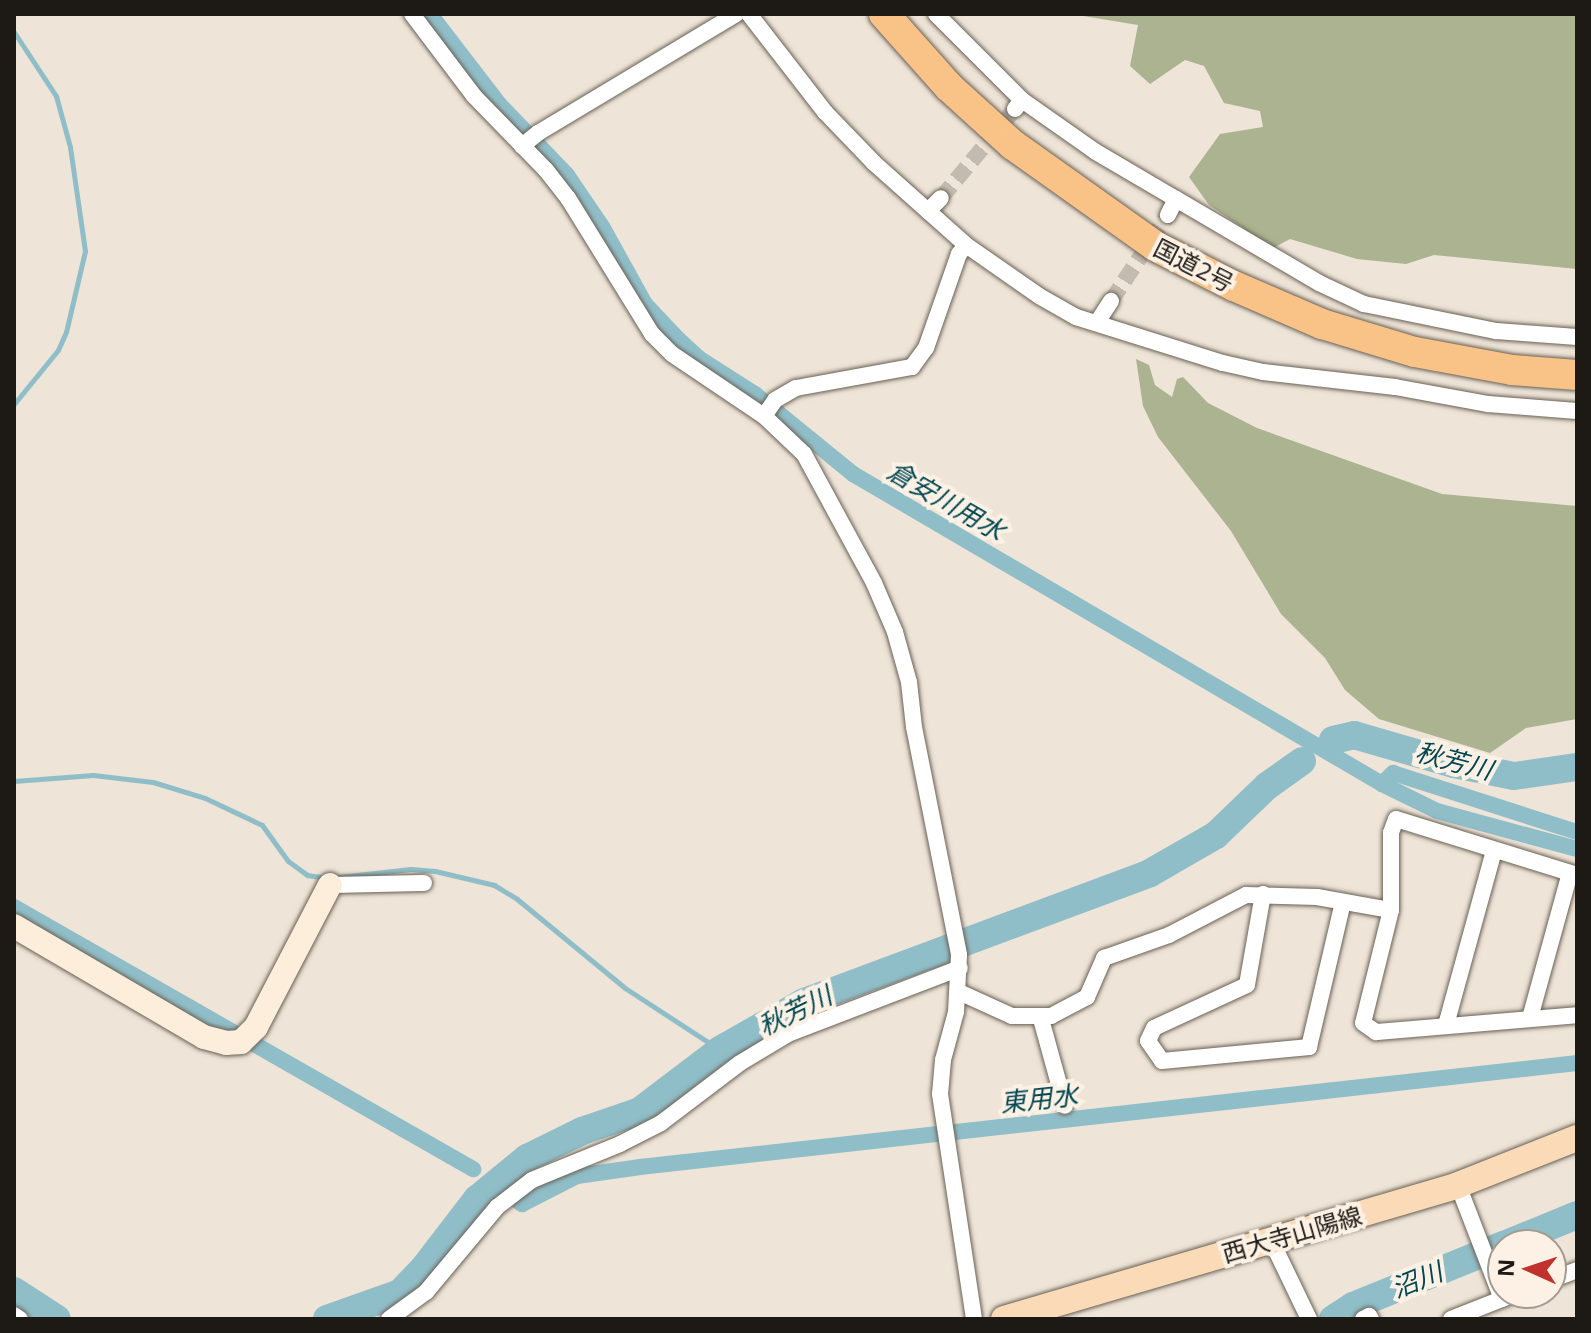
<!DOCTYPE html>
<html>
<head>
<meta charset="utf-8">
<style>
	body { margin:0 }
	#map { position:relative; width:1591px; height:1333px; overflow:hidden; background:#eee4d7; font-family:"Open Sans","Noto Sans JP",sans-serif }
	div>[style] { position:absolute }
	.forest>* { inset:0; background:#abb390 }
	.stream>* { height:5px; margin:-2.5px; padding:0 2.5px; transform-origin:2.5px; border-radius:2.5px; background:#90bec8 }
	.canal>* { height:16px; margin:-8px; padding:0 8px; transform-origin:8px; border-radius:8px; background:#90bec8 }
	.river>* { height:28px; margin:-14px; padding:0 14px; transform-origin:14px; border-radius:14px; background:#90bec8 }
	.street-tunnel>* { height:16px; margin-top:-8px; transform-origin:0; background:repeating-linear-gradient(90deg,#c4bbb0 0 16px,transparent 0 24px) }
	.roads { filter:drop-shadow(0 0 2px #696055) drop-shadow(0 0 2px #696055) }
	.street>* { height:16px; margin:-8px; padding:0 8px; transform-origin:8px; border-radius:8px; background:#fff }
	.secondary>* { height:24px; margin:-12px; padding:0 12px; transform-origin:12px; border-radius:12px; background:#fdeddb }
	.primary>* { height:26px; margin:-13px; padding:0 13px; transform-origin:13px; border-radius:13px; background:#fbdbb7 }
	.highway>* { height:30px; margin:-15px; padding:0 15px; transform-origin:15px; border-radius:15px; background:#f9c387 }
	span { translate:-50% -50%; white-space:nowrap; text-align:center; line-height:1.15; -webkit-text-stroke:8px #fcf1e4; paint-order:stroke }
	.street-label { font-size:24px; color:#1d1915 }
	.water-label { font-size:26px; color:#004752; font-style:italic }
	.frame { position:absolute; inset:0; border:16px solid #1d1915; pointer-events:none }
	.north { position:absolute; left:1487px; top:1229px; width:80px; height:80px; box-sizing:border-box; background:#fcf1e4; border:2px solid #a39b91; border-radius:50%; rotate:273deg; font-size:22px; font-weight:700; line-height:32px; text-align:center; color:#1d1915 }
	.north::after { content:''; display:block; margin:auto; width:28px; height:36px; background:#c0322b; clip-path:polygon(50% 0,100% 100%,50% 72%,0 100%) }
</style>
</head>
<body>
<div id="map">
	<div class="forest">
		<div style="clip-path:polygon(1071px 14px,1577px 14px,1577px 269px,1434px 255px,1406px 264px,1357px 259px,1290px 239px,1273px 248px,1209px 205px,1189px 177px,1220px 134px,1263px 127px,1260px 111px,1224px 103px,1204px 66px,1185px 60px,1150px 84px,1130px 66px,1138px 25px)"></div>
		<div style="clip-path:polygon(1136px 359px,1149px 365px,1155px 385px,1172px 397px,1177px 379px,1183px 377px,1208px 403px,1257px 428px,1442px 494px,1577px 506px,1577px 719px,1526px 728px,1490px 753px,1379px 719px,1345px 690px,1325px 658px,1281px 614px,1231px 531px,1158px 437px,1143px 406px)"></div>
	</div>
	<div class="stream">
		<div style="left:14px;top:32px;width:77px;rotate:56.7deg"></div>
		<div style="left:56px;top:96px;width:53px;rotate:74.6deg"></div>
		<div style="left:70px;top:147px;width:105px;rotate:81.8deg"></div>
		<div style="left:85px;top:251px;width:83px;rotate:103.2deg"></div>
		<div style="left:66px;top:332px;width:20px;rotate:114deg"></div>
		<div style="left:58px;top:350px;width:70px;rotate:129.2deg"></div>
		<div style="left:14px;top:781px;width:79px;rotate:-4.3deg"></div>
		<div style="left:93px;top:775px;width:60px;rotate:6.7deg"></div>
		<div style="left:153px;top:782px;width:54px;rotate:17.1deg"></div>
		<div style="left:205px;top:798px;width:63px;rotate:25.3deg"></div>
		<div style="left:262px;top:825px;width:44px;rotate:54.2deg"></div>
		<div style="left:288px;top:861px;width:24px;rotate:36deg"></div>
		<div style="left:307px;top:875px;width:18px;rotate:9deg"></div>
		<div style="left:339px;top:877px;width:72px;rotate:-6.3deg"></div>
		<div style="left:411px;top:869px;width:24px;rotate:5deg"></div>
		<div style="left:435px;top:871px;width:61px;rotate:13.3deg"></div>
		<div style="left:494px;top:885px;width:27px;rotate:31deg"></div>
		<div style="left:517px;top:899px;width:140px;rotate:39.5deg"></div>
		<div style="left:625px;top:988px;width:113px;rotate:33.1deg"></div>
	</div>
	<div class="canal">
		<div style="left:430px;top:14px;width:113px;rotate:52.5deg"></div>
		<div style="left:499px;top:104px;width:98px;rotate:46.2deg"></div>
		<div style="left:567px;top:175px;width:64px;rotate:55.8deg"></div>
		<div style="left:603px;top:228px;width:87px;rotate:61.1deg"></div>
		<div style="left:645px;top:304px;width:44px;rotate:46.8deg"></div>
		<div style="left:675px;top:336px;width:34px;rotate:43deg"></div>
		<div style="left:700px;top:359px;width:65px;rotate:32.5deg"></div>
		<div style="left:755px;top:394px;width:127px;rotate:39.2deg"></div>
		<div style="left:853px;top:474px;width:613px;rotate:30.37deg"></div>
		<div style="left:1382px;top:784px;width:61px;rotate:26.1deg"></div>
		<div style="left:1437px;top:811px;width:145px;rotate:15.2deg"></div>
		<div style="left:1382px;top:784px;width:16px;rotate:-45deg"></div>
		<div style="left:1393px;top:773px;width:193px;rotate:17.8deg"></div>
		<div style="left:14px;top:907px;width:529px;rotate:29.72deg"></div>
		<div style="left:515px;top:1199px;width:9px;rotate:36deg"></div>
		<div style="left:522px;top:1204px;width:62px;rotate:-27deg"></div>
		<div style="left:577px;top:1176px;width:64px;rotate:-8.1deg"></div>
		<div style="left:640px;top:1167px;width:943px;rotate:-6.33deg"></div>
	</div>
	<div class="river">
		<div style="left:1333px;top:740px;width:22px;rotate:-13deg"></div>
		<div style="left:1354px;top:735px;width:104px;rotate:16.2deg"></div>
		<div style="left:1454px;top:764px;width:61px;rotate:11.3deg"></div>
		<div style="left:1514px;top:776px;width:64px;rotate:-8.1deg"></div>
		<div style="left:1504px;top:1245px;width:79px;rotate:-22.3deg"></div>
		<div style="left:14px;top:1291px;width:51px;rotate:33.1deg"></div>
		<div style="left:327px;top:1319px;width:77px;rotate:-19.6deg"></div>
		<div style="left:400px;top:1293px;width:35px;rotate:-46deg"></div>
		<div style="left:424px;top:1268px;width:87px;rotate:-52.5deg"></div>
		<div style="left:477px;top:1199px;width:65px;rotate:-39.4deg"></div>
		<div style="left:527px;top:1158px;width:61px;rotate:-26.1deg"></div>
		<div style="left:582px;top:1131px;width:61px;rotate:-19deg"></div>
		<div style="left:640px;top:1111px;width:101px;rotate:-37.3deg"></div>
		<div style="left:720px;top:1050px;width:97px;rotate:-29.7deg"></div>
		<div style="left:804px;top:1002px;width:369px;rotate:-20.4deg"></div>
		<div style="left:1150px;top:873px;width:76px;rotate:-29.9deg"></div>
		<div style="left:1216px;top:835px;width:71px;rotate:-43.9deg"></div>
		<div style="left:1267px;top:786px;width:43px;rotate:-35.5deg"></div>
		<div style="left:1333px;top:1319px;width:24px;rotate:-33deg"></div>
		<div style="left:1353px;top:1306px;width:162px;rotate:-22.1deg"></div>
	</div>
	<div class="street-tunnel">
		<div style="left:941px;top:198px;width:116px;rotate:-50.3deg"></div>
		<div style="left:1111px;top:301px;width:103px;rotate:-56.5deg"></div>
	</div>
	<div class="roads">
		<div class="street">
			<div style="left:412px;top:14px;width:103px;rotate:52.9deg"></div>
			<div style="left:474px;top:96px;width:103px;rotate:45.8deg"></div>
			<div style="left:546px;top:170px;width:36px;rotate:52deg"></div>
			<div style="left:568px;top:198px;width:160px;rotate:58.3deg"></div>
			<div style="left:652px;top:334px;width:28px;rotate:45deg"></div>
			<div style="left:672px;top:354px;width:111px;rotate:34deg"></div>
			<div style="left:764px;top:416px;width:55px;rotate:43.5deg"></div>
			<div style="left:804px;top:454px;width:147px;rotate:61.5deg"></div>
			<div style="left:874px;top:583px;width:53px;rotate:66.8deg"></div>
			<div style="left:895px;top:632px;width:52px;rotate:74.4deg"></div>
			<div style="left:909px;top:682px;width:45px;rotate:83.7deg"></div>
			<div style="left:914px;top:727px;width:232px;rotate:78.8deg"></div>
			<div style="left:959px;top:955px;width:57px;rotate:93deg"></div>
			<div style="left:956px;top:1012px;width:50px;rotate:105.2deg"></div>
			<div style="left:943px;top:1060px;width:34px;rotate:95deg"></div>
			<div style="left:940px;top:1094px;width:228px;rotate:81.4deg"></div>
			<div style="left:749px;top:14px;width:124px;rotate:52.2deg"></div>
			<div style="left:825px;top:112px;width:71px;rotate:46.1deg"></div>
			<div style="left:874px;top:163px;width:123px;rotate:41.7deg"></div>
			<div style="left:966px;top:245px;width:89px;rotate:34.9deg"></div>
			<div style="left:1039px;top:296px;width:43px;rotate:29.6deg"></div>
			<div style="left:1076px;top:317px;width:154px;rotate:17.4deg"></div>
			<div style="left:1223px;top:363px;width:41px;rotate:12.7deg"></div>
			<div style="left:1263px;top:372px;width:133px;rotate:6.5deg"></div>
			<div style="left:1395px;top:387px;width:95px;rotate:10.4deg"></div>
			<div style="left:1488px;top:404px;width:89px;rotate:4.5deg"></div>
			<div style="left:936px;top:14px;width:122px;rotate:45deg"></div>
			<div style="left:1015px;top:109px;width:11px;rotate:-52deg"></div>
			<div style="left:1022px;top:100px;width:90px;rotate:35.1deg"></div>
			<div style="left:1096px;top:152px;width:93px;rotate:30.4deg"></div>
			<div style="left:1176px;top:199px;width:18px;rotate:117deg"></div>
			<div style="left:522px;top:146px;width:21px;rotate:-39deg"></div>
			<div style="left:538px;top:133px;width:231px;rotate:-31deg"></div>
			<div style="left:1176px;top:199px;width:166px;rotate:30.4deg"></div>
			<div style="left:1319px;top:283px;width:50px;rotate:25deg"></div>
			<div style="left:1364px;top:304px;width:135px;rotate:11.6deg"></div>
			<div style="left:1496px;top:331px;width:81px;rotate:4.2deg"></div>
			<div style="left:928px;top:211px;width:18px;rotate:-45deg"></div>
			<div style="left:1098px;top:321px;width:24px;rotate:-57deg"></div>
			<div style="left:764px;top:416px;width:19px;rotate:-55deg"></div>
			<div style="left:775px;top:400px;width:24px;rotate:-30deg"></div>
			<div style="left:796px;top:388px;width:118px;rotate:-10.3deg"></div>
			<div style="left:912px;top:367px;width:24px;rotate:-54deg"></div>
			<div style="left:926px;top:348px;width:100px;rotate:-70.7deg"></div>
			<div style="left:959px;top:254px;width:11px;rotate:-52deg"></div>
			<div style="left:1577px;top:875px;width:189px;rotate:-162.8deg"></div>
			<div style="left:1396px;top:819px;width:15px;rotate:110deg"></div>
			<div style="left:1391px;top:833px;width:77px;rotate:90deg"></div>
			<div style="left:1391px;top:910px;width:116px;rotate:103.9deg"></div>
			<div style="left:1363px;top:1023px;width:16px;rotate:35deg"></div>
			<div style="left:1376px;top:1032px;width:202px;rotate:-4.8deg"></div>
			<div style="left:330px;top:885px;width:94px;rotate:-1.2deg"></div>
			<div style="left:1263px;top:894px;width:92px;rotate:100deg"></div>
			<div style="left:1247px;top:985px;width:102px;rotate:155.2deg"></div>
			<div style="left:1154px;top:1028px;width:14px;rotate:115deg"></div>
			<div style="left:1148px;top:1041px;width:24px;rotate:55deg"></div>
			<div style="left:1162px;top:1061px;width:148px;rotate:-5.4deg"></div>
			<div style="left:1309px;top:1047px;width:149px;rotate:-76.8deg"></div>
			<div style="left:959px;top:992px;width:58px;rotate:24.4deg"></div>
			<div style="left:1012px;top:1016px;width:39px"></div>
			<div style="left:1051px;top:1016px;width:41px;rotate:-27.8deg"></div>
			<div style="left:1087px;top:997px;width:43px;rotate:-66.4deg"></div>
			<div style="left:1104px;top:958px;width:69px;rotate:-19.5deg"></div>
			<div style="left:1169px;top:935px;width:87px;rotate:-27.5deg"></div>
			<div style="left:1246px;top:895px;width:71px;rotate:1.6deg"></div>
			<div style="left:1317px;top:897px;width:75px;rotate:10deg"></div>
			<div style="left:1530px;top:1018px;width:150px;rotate:-74.6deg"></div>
			<div style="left:1041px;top:1019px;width:90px;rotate:74.6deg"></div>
			<div style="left:1446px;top:1025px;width:180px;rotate:-74.6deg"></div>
			<div style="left:1458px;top:1185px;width:122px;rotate:68.9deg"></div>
			<div style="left:1271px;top:1240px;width:88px;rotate:64.3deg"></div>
			<div style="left:1551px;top:1280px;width:28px;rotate:-21deg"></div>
			<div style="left:14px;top:1315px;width:7px;rotate:34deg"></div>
			<div style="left:389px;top:1319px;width:46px;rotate:-36.1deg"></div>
			<div style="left:426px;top:1292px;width:111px;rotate:-50.1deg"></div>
			<div style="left:497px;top:1207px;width:44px;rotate:-37.6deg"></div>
			<div style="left:532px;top:1180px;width:95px;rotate:-22.2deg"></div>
			<div style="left:620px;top:1144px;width:46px;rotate:-27.1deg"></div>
			<div style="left:661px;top:1123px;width:99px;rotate:-37.2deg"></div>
			<div style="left:740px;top:1063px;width:56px;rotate:-31.1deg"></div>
			<div style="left:788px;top:1034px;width:184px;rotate:-21deg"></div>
			<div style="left:1363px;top:1319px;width:7px;rotate:-27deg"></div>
			<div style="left:1369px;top:1316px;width:4px;rotate:56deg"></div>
			<div style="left:1451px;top:1319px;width:71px;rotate:-21.5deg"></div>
		</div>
		<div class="secondary">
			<div style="left:14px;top:926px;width:220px;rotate:30.3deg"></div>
			<div style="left:204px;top:1037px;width:23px;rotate:15deg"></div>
			<div style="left:226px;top:1043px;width:15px;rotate:-4deg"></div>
			<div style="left:241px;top:1042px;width:21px;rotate:-45deg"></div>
			<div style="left:256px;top:1027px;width:160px;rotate:-62.5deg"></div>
		</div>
		<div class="primary">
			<div style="left:1004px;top:1319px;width:473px;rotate:-16.4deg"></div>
			<div style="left:1458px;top:1185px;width:128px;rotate:-21.6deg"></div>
		</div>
		<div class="highway">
			<div style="left:884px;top:14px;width:98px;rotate:48.3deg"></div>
			<div style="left:949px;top:87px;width:86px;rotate:42.2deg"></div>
			<div style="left:1013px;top:145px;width:174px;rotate:35.4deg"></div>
			<div style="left:1155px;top:246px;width:89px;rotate:26.9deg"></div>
			<div style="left:1234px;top:286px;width:96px;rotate:23.4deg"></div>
			<div style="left:1322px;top:324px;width:97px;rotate:16.8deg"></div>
			<div style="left:1415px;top:352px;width:99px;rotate:10.5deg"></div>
			<div style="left:1512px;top:370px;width:65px;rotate:4.4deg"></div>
		</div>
	</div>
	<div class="street-label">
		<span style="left:1194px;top:265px;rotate:27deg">国道2号</span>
		<span style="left:1292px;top:1234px;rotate:-16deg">西大寺山陽線</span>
	</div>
	<div class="water-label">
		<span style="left:946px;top:501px;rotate:30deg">倉安川用水</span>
		<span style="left:1454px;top:761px;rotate:15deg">秋芳川</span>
		<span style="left:795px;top:1011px;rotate:-26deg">秋芳川</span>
		<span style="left:1039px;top:1099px;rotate:-6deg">東用水</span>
		<span style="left:1417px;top:1280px;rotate:-22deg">沼川</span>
	</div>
	<div class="frame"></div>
	<div class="north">N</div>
</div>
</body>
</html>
